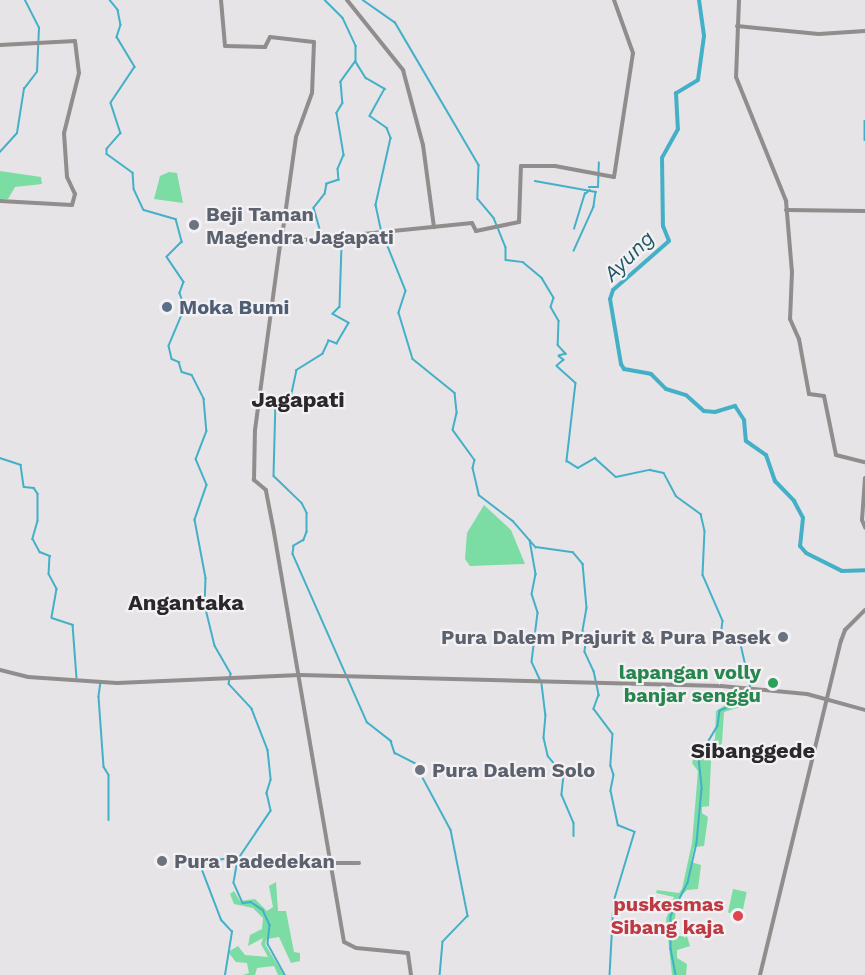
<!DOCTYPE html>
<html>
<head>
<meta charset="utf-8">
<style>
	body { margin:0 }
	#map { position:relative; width:865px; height:975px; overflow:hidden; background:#e6e4e7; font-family:"Work Sans",sans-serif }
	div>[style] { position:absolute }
	.green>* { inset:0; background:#7bdca4; transform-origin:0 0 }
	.stream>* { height:1.5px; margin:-0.75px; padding:0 0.75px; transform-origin:0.75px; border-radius:0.75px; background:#44b0c8 }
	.river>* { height:4px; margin:-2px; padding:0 2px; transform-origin:2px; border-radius:2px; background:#44b0c8 }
	.secondary>* { height:4px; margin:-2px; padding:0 2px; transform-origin:2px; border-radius:2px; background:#908d8c }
	.dots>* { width:16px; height:16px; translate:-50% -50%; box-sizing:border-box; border:3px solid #f3f1f4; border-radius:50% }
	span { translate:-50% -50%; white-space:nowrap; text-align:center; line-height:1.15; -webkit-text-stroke:4.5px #f3f1f4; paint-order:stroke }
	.worship-label { font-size:20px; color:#5b616d; font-weight:700 }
	.left { translate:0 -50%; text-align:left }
	.right { translate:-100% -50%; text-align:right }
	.service-label { font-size:20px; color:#4e5e75; font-weight:700 }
	.leisure-label { font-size:20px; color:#27864d; font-weight:700 }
	.health-label { font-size:20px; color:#be3a42; font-weight:700 }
	.water-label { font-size:21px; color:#1c5865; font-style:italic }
	.quarter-label { font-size:22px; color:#2a282b; font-weight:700 }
</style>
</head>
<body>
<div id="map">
	<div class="green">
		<div style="clip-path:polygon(0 171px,41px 177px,42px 184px,15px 187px,8px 199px,0 199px)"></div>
		<div style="clip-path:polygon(169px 172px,177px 173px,183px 203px,154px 199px,160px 176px)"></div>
		<div style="clip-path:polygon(484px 505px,511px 530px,525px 564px,470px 566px,465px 559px,467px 533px)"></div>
		<div style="clip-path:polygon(738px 697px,750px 697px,750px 704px,724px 712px,722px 743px,711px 761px,709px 806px,702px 807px,702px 813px,708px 817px,704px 846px,694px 847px,691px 862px,701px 865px,698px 889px,687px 890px,677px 900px,673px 936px,687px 936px,690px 946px,677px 950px,677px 958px,687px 964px,686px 975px,672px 975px,666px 919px,674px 897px,656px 893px,657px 890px,679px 893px,682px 889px,692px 843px,698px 771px,692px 763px,694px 755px,715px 739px,716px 711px)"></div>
		<div style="clip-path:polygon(276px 882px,278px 911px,286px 911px,294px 952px,300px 953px,300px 961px,291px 963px,279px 937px,267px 939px,265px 944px,284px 975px,278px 975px,274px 966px,257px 968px,255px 975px,243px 975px,249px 973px,247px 963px,236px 962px,228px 952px,238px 946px,245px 955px,268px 957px,261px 944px,263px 938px,248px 946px,250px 935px,262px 929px,263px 918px,253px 908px,234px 904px,230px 894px,234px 891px,240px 901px,255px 899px,267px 911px,273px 907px,269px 886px)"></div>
		<div style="left:733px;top:889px;width:14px;height:24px;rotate:12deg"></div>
	</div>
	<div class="stream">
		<div style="left:110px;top:0;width:13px;rotate:51deg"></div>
		<div style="left:118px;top:10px;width:15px;rotate:79deg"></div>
		<div style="left:121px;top:25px;width:13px;rotate:108deg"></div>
		<div style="left:117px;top:37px;width:35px;rotate:59deg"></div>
		<div style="left:135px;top:67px;width:43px;rotate:123.7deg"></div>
		<div style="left:111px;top:103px;width:32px;rotate:72deg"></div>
		<div style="left:121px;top:133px;width:21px;rotate:131deg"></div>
		<div style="left:107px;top:149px;width:5px;rotate:90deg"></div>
		<div style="left:107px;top:154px;width:32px;rotate:36deg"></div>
		<div style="left:133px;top:173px;width:16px;rotate:86deg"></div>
		<div style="left:134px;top:189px;width:23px;rotate:65deg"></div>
		<div style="left:144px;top:210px;width:33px;rotate:16deg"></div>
		<div style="left:176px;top:219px;width:24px;rotate:75deg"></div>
		<div style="left:182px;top:242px;width:21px;rotate:135deg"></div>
		<div style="left:167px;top:257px;width:30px;rotate:56deg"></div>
		<div style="left:184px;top:282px;width:12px;rotate:110deg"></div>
		<div style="left:180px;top:293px;width:16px;rotate:72deg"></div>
		<div style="left:185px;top:308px;width:41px;rotate:112.8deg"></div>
		<div style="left:169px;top:346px;width:13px;rotate:77deg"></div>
		<div style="left:172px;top:359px;width:8px;rotate:23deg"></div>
		<div style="left:179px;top:362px;width:10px;rotate:73deg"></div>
		<div style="left:182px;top:372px;width:10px;rotate:17deg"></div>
		<div style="left:192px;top:375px;width:27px;rotate:63deg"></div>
		<div style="left:204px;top:399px;width:32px;rotate:85deg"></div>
		<div style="left:207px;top:431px;width:30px;rotate:111deg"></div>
		<div style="left:196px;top:459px;width:28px;rotate:67deg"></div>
		<div style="left:207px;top:485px;width:37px;rotate:109deg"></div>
		<div style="left:195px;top:520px;width:59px;rotate:79.3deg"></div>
		<div style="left:206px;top:578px;width:27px;rotate:92deg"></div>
		<div style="left:205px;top:605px;width:42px;rotate:76.3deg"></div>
		<div style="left:215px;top:646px;width:32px;rotate:60deg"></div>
		<div style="left:231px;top:674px;width:10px;rotate:101deg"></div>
		<div style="left:229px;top:684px;width:34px;rotate:47deg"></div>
		<div style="left:252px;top:709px;width:44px;rotate:68.7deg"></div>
		<div style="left:268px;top:750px;width:30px;rotate:84deg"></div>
		<div style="left:271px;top:780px;width:14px;rotate:107deg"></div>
		<div style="left:267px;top:793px;width:18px;rotate:77deg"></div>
		<div style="left:271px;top:811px;width:59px;rotate:124deg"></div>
		<div style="left:238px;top:860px;width:23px;rotate:100deg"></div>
		<div style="left:234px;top:883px;width:22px;rotate:66deg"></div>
		<div style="left:243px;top:903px;width:8px;rotate:-7deg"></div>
		<div style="left:251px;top:902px;width:14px;rotate:34deg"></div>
		<div style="left:263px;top:910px;width:17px;rotate:65deg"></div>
		<div style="left:270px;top:925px;width:19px;rotate:96deg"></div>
		<div style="left:268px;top:944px;width:35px;rotate:61deg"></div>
		<div style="left:325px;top:0;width:25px;rotate:45deg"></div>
		<div style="left:343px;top:18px;width:31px;rotate:65deg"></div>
		<div style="left:356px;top:46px;width:15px;rotate:90deg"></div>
		<div style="left:356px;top:61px;width:26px;rotate:126deg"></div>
		<div style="left:341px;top:82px;width:21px;rotate:85deg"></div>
		<div style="left:343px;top:103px;width:12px;rotate:121deg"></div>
		<div style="left:337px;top:113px;width:43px;rotate:80.5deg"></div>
		<div style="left:344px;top:155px;width:15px;rotate:113deg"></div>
		<div style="left:338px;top:169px;width:11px;rotate:85deg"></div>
		<div style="left:339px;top:180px;width:13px;rotate:162deg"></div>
		<div style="left:327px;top:184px;width:10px;rotate:101deg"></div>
		<div style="left:325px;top:194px;width:18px;rotate:128deg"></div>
		<div style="left:314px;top:208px;width:36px;rotate:74deg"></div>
		<div style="left:324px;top:243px;width:13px;rotate:-9deg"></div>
		<div style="left:337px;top:241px;width:7px;rotate:45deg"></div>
		<div style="left:342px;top:246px;width:61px;rotate:91.9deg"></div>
		<div style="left:340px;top:307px;width:10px;rotate:135deg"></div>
		<div style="left:333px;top:314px;width:18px;rotate:29deg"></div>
		<div style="left:349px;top:323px;width:24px;rotate:120deg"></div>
		<div style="left:337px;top:344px;width:9px;rotate:-159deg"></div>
		<div style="left:329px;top:341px;width:14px;rotate:115deg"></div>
		<div style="left:323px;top:354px;width:31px;rotate:148deg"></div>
		<div style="left:297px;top:370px;width:30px;rotate:102deg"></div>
		<div style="left:291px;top:399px;width:15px;rotate:176deg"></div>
		<div style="left:276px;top:400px;width:76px;rotate:91.5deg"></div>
		<div style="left:274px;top:476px;width:39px;rotate:44deg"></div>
		<div style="left:302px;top:503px;width:11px;rotate:63deg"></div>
		<div style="left:307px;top:513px;width:19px;rotate:90deg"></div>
		<div style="left:307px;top:532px;width:9px;rotate:111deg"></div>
		<div style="left:304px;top:540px;width:12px;rotate:149deg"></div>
		<div style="left:294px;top:546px;width:8px;rotate:97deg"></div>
		<div style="left:293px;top:554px;width:184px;rotate:66.2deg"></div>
		<div style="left:367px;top:722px;width:31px;rotate:38deg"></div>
		<div style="left:391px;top:741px;width:13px;rotate:72deg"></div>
		<div style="left:395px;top:753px;width:22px;rotate:27deg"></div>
		<div style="left:415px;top:763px;width:76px;rotate:61.8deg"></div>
		<div style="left:451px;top:830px;width:88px;rotate:78.8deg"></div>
		<div style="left:468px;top:916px;width:36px;rotate:134deg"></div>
		<div style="left:443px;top:942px;width:33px;rotate:95deg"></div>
		<div style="left:363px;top:0;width:39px;rotate:35deg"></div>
		<div style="left:395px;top:22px;width:166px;rotate:59.6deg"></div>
		<div style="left:479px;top:165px;width:34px;rotate:92deg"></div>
		<div style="left:478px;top:199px;width:25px;rotate:50deg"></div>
		<div style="left:494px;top:218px;width:32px;rotate:68deg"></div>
		<div style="left:506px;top:248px;width:12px;rotate:90deg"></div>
		<div style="left:506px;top:260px;width:17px;rotate:7deg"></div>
		<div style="left:523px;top:262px;width:25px;rotate:40deg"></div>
		<div style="left:542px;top:278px;width:23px;rotate:59deg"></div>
		<div style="left:554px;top:298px;width:9px;rotate:108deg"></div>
		<div style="left:551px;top:307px;width:16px;rotate:60deg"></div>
		<div style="left:559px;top:321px;width:24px;rotate:92deg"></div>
		<div style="left:558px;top:345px;width:12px;rotate:48deg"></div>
		<div style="left:566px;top:354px;width:7px;rotate:164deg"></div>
		<div style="left:559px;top:356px;width:6px;rotate:39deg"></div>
		<div style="left:564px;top:360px;width:9px;rotate:139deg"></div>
		<div style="left:557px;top:366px;width:25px;rotate:42deg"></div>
		<div style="left:576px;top:383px;width:79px;rotate:96.6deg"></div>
		<div style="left:567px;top:461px;width:13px;rotate:32deg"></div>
		<div style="left:578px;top:468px;width:20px;rotate:-30deg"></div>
		<div style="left:595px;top:458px;width:28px;rotate:42deg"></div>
		<div style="left:616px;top:477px;width:35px;rotate:-12deg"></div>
		<div style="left:650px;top:470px;width:14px;rotate:12deg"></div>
		<div style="left:664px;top:473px;width:26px;rotate:62deg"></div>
		<div style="left:676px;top:496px;width:31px;rotate:36deg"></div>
		<div style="left:701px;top:514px;width:17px;rotate:77deg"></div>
		<div style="left:705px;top:531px;width:44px;rotate:92.6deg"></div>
		<div style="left:703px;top:575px;width:50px;rotate:66.5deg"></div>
		<div style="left:723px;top:621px;width:17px;rotate:97deg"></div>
		<div style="left:721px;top:638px;width:19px;rotate:6deg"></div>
		<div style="left:740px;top:640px;width:58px;rotate:77.2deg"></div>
		<div style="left:753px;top:697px;width:36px;rotate:157deg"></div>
		<div style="left:720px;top:711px;width:15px;rotate:98deg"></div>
		<div style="left:718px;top:726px;width:37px;rotate:121deg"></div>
		<div style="left:699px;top:758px;width:31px;rotate:84deg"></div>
		<div style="left:702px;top:789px;width:54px;rotate:95.3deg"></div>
		<div style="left:697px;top:843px;width:41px;rotate:102.7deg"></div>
		<div style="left:688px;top:883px;width:37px;rotate:117deg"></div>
		<div style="left:671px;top:916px;width:33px;rotate:90deg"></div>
		<div style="left:671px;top:949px;width:26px;rotate:79deg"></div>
		<div style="left:356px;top:62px;width:19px;rotate:58deg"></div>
		<div style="left:366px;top:78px;width:22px;rotate:30deg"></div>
		<div style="left:385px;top:89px;width:31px;rotate:119deg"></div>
		<div style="left:370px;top:116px;width:21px;rotate:35deg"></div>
		<div style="left:387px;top:128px;width:11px;rotate:68deg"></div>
		<div style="left:391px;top:138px;width:69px;rotate:102.6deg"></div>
		<div style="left:376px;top:205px;width:25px;rotate:78deg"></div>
		<div style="left:865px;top:121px;width:19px;rotate:90deg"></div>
		<div style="left:0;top:152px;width:25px;rotate:-48deg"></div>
		<div style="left:17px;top:133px;width:45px;rotate:-81deg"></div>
		<div style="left:24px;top:89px;width:21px;rotate:-53deg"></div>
		<div style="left:37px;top:72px;width:44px;rotate:-87.4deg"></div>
		<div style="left:39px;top:28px;width:31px;rotate:-117deg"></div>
		<div style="left:535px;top:181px;width:62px;rotate:10.2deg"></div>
		<div style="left:596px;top:192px;width:15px;rotate:98deg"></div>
		<div style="left:594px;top:207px;width:48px;rotate:114.4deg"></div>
		<div style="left:589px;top:187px;width:9px"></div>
		<div style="left:598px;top:187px;width:24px;rotate:-88deg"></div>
		<div style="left:574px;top:229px;width:37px;rotate:-73deg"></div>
		<div style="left:585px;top:194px;width:6px;rotate:-39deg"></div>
		<div style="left:383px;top:234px;width:61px;rotate:68deg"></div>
		<div style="left:406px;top:291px;width:23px;rotate:108deg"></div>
		<div style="left:399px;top:313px;width:48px;rotate:73.1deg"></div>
		<div style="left:413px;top:359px;width:54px;rotate:39deg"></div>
		<div style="left:455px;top:393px;width:20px;rotate:84deg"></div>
		<div style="left:457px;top:413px;width:17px;rotate:103deg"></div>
		<div style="left:453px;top:430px;width:37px;rotate:54deg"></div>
		<div style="left:475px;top:460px;width:8px;rotate:104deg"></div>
		<div style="left:473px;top:468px;width:28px;rotate:77deg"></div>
		<div style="left:479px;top:495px;width:43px;rotate:37.4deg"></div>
		<div style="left:513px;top:521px;width:35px;rotate:49deg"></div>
		<div style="left:536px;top:547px;width:37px;rotate:8deg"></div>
		<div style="left:573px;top:552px;width:16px;rotate:50deg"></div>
		<div style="left:583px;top:564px;width:44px;rotate:84.8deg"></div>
		<div style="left:587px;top:608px;width:23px;rotate:100deg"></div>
		<div style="left:583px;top:631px;width:7px;rotate:56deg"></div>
		<div style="left:587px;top:637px;width:15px;rotate:98deg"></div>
		<div style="left:585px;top:652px;width:21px;rotate:65deg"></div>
		<div style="left:594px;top:671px;width:25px;rotate:78deg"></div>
		<div style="left:599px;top:695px;width:15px;rotate:110deg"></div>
		<div style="left:594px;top:709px;width:31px;rotate:53deg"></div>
		<div style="left:613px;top:734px;width:32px;rotate:94deg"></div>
		<div style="left:611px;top:766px;width:9px;rotate:72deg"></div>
		<div style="left:614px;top:775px;width:16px;rotate:101deg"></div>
		<div style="left:611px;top:791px;width:35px;rotate:78deg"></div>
		<div style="left:618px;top:825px;width:18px;rotate:22deg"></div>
		<div style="left:635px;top:832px;width:73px;rotate:106.7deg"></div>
		<div style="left:614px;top:902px;width:73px;rotate:93.1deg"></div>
		<div style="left:0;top:458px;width:22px;rotate:18deg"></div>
		<div style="left:21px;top:465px;width:22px;rotate:82deg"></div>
		<div style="left:24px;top:487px;width:10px;rotate:6deg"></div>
		<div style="left:34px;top:488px;width:7px;rotate:56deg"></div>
		<div style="left:38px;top:494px;width:27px;rotate:90deg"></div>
		<div style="left:38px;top:521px;width:19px;rotate:106deg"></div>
		<div style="left:33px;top:539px;width:15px;rotate:62deg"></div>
		<div style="left:40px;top:552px;width:11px;rotate:22deg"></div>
		<div style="left:50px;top:556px;width:18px;rotate:93deg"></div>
		<div style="left:49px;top:574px;width:17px;rotate:62deg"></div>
		<div style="left:57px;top:589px;width:29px;rotate:100deg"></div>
		<div style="left:52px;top:618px;width:22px;rotate:18deg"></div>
		<div style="left:73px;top:625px;width:53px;rotate:85.7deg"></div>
		<div style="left:530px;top:540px;width:35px;rotate:80deg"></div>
		<div style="left:536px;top:574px;width:20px;rotate:101deg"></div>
		<div style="left:532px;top:594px;width:20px;rotate:72deg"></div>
		<div style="left:538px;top:613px;width:49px;rotate:97deg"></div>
		<div style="left:532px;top:662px;width:19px;rotate:65deg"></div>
		<div style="left:101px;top:682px;width:15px;rotate:98deg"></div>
		<div style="left:99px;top:697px;width:70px;rotate:85.9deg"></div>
		<div style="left:104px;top:767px;width:9px;rotate:58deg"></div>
		<div style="left:109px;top:775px;width:45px;rotate:90deg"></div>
		<div style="left:542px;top:684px;width:31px;rotate:83deg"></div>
		<div style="left:546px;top:715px;width:23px;rotate:95deg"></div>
		<div style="left:544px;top:738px;width:18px;rotate:77deg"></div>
		<div style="left:548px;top:756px;width:25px;rotate:50deg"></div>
		<div style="left:564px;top:775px;width:20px;rotate:96deg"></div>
		<div style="left:562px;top:795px;width:30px;rotate:67deg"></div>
		<div style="left:574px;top:823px;width:13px;rotate:90deg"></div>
		<div style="left:225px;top:975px;width:44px;rotate:-80.8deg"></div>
		<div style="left:232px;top:932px;width:16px;rotate:-133deg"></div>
		<div style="left:221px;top:920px;width:59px;rotate:-110.9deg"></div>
		<div style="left:200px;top:865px;width:23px;rotate:-15deg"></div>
		<div style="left:222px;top:859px;width:16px;rotate:4deg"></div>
	</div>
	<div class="river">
		<div style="left:699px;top:0;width:36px;rotate:82deg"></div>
		<div style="left:704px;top:36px;width:44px;rotate:97.8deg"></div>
		<div style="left:698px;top:80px;width:26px;rotate:149deg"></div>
		<div style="left:676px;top:93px;width:36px;rotate:87deg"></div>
		<div style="left:678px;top:129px;width:33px;rotate:119deg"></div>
		<div style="left:662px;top:158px;width:68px;rotate:89.2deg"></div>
		<div style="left:663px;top:226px;width:16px;rotate:68deg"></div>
		<div style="left:669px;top:241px;width:74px;rotate:138.8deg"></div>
		<div style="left:613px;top:290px;width:9px;rotate:108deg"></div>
		<div style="left:610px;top:299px;width:66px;rotate:80.4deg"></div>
		<div style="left:621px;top:364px;width:6px;rotate:59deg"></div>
		<div style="left:624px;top:369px;width:27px;rotate:10deg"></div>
		<div style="left:651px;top:374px;width:21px;rotate:45deg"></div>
		<div style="left:666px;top:389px;width:21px;rotate:17deg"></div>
		<div style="left:686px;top:395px;width:24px;rotate:42deg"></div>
		<div style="left:704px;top:411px;width:11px;rotate:5deg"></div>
		<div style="left:715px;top:412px;width:21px;rotate:-17deg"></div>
		<div style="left:735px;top:406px;width:17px;rotate:57deg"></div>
		<div style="left:744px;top:420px;width:21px;rotate:85deg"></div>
		<div style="left:746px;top:441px;width:24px;rotate:35deg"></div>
		<div style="left:766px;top:455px;width:28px;rotate:71deg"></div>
		<div style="left:775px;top:481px;width:28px;rotate:46deg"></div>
		<div style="left:794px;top:501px;width:19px;rotate:62deg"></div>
		<div style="left:803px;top:518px;width:28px;rotate:96deg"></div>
		<div style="left:800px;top:546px;width:9px;rotate:49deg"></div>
		<div style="left:806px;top:553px;width:40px;rotate:26.6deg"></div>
		<div style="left:842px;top:571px;width:23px;rotate:-2deg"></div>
	</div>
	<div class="secondary">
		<div style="left:221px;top:0;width:46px;rotate:85deg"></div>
		<div style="left:225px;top:46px;width:40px;rotate:1.4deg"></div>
		<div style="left:265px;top:47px;width:11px;rotate:-63deg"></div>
		<div style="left:270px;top:37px;width:44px;rotate:6.5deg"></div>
		<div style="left:314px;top:42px;width:51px;rotate:92.2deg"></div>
		<div style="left:312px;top:93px;width:47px;rotate:110deg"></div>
		<div style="left:296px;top:137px;width:108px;rotate:98deg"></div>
		<div style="left:347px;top:0;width:90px;rotate:51.3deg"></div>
		<div style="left:403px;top:70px;width:78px;rotate:75.1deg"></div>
		<div style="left:423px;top:145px;width:83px;rotate:82.4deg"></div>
		<div style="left:739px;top:0;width:77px;rotate:92.2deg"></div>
		<div style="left:736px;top:77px;width:134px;rotate:68deg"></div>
		<div style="left:786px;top:201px;width:71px;rotate:85.2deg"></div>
		<div style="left:792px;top:272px;width:47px;rotate:92.4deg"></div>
		<div style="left:790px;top:319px;width:22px;rotate:66deg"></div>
		<div style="left:799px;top:339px;width:56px;rotate:79.7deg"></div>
		<div style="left:809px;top:394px;width:15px;rotate:8deg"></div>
		<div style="left:824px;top:396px;width:60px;rotate:78.5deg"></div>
		<div style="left:836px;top:455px;width:30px;rotate:14deg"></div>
		<div style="left:737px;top:26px;width:82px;rotate:5.6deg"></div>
		<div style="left:819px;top:34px;width:46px;rotate:-3.7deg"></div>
		<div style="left:0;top:45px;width:75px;rotate:-3.1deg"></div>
		<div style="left:75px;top:41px;width:32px;rotate:83deg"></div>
		<div style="left:79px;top:73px;width:62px;rotate:104deg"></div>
		<div style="left:64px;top:133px;width:44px;rotate:86.1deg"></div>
		<div style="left:67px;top:177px;width:19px;rotate:65deg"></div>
		<div style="left:75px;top:194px;width:11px;rotate:105deg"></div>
		<div style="left:72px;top:205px;width:72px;rotate:-176.8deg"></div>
		<div style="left:786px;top:210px;width:79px;rotate:0.7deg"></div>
		<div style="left:865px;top:478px;width:42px;rotate:94.1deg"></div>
		<div style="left:862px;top:520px;width:8px;rotate:67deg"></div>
		<div style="left:0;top:670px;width:29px;rotate:14deg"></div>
		<div style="left:28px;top:677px;width:89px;rotate:3.9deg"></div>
		<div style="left:117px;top:683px;width:183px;rotate:-2.5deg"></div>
		<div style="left:300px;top:675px;width:421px;rotate:1.5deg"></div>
		<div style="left:721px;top:686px;width:86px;rotate:5.3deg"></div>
		<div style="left:807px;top:694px;width:60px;rotate:15.4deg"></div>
		<div style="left:332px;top:863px;width:27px"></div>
		<div style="left:411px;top:975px;width:22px;rotate:-98deg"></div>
		<div style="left:408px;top:953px;width:52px;rotate:-174.5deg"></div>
		<div style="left:356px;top:948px;width:13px;rotate:-153deg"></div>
		<div style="left:344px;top:942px;width:421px;rotate:-99.7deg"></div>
		<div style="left:273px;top:527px;width:38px;rotate:-101deg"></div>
		<div style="left:266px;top:490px;width:16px;rotate:-140deg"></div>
		<div style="left:254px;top:480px;width:50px;rotate:-88.9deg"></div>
		<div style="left:255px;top:430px;width:186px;rotate:-82.3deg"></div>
		<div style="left:280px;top:246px;width:6px;rotate:-45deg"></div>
		<div style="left:284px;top:242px;width:189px;rotate:-5.8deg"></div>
		<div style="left:472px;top:223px;width:9px;rotate:63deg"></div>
		<div style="left:476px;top:231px;width:44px;rotate:-11.8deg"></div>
		<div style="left:519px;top:222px;width:56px;rotate:-88deg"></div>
		<div style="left:521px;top:166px;width:34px"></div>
		<div style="left:555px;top:166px;width:60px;rotate:10.6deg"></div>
		<div style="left:614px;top:177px;width:125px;rotate:-81.3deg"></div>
		<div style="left:633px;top:53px;width:56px;rotate:-109.7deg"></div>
		<div style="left:760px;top:975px;width:344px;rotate:-76.4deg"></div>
		<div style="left:841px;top:641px;width:12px;rotate:-70deg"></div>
		<div style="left:845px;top:630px;width:28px;rotate:-45deg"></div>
	</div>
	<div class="dots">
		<div style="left:194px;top:225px;background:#6b7280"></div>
		<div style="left:167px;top:307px;background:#5c6f8a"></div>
		<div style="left:783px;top:637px;background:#6b7280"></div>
		<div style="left:773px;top:683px;background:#2e9e5b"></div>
		<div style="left:420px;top:770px;background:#6b7280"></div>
		<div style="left:162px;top:861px;background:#6b7280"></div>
		<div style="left:738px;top:916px;background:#e0444e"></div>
	</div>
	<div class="worship-label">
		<span class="left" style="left:206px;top:226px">Beji Taman<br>Magendra Jagapati</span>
		<span class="right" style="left:771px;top:637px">Pura Dalem Prajurit &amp; Pura Pasek</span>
		<span class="left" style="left:432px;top:770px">Pura Dalem Solo</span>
		<span class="left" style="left:174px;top:861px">Pura Padedekan</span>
	</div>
	<div class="service-label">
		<span class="left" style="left:179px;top:307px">Moka Bumi</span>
	</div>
	<div class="leisure-label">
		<span class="right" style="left:761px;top:684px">lapangan volly<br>banjar senggu</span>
	</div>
	<div class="health-label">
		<span class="right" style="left:724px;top:916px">puskesmas<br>Sibang kaja</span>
	</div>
	<div class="water-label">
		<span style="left:629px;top:256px;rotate:-45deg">Ayung</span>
	</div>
	<div class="quarter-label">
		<span style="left:298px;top:400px">Jagapati</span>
		<span style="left:186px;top:603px">Angantaka</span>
		<span style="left:753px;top:751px">Sibanggede</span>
	</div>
</div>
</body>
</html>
